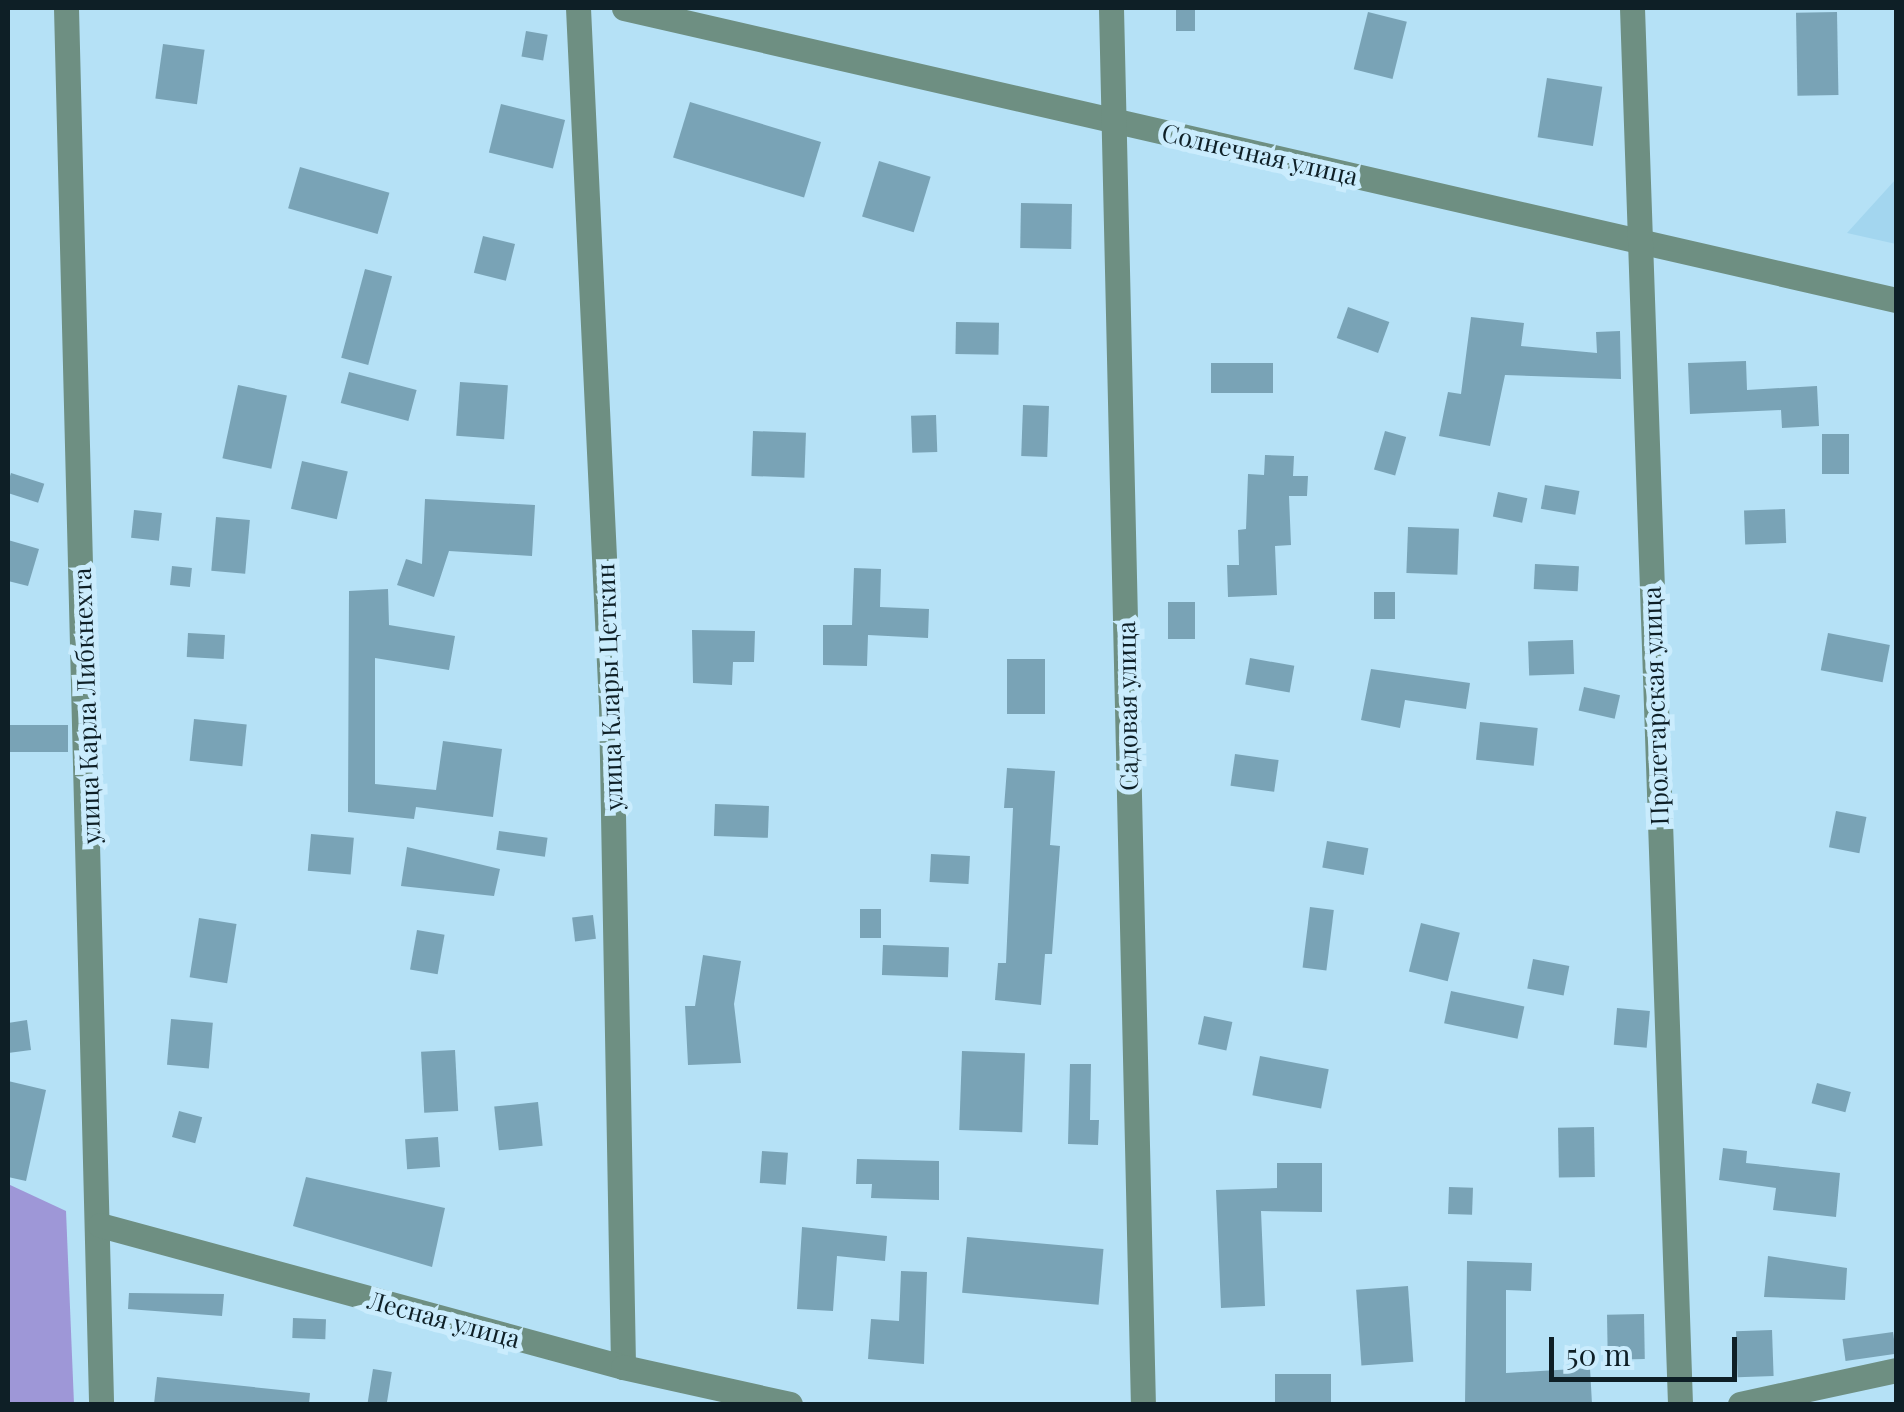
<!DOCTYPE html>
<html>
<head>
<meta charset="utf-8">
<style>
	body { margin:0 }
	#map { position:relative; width:1904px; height:1412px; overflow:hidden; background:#b5e1f6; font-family:"Playfair Display",serif }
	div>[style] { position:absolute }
	.built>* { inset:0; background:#a3d6ef }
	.forest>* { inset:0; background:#9e97d7 }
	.building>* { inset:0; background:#79a3b6; transform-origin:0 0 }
	.minor>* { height:25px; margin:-12.5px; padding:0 12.5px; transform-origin:12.5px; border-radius:12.5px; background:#6e8f82 }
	span { translate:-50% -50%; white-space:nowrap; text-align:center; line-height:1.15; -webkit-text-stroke:10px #caecfd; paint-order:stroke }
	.street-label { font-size:25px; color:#0e1f26 }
	.frame { position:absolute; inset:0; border:10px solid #0e1f26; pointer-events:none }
	.scale { position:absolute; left:1549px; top:1337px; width:188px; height:45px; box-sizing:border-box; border:5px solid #0e1f26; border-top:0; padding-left:12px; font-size:30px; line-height:35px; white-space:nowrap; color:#0e1f26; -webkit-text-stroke:8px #caecfd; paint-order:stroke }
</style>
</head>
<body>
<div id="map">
	<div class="built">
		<div style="clip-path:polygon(1896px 179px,1896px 244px,1847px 233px)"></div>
	</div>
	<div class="forest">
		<div style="clip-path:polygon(8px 1184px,66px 1211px,74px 1404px,8px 1404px)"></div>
	</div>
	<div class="building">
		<div style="left:1176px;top:8px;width:19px;height:23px"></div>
		<div style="left:1368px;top:12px;width:40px;height:59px;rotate:14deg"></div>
		<div style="left:1837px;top:12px;width:83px;height:41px;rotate:89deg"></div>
		<div style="left:526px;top:31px;width:22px;height:26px;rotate:10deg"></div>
		<div style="left:163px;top:44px;width:42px;height:55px;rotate:8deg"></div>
		<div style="left:1547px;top:78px;width:56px;height:60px;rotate:9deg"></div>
		<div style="left:690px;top:102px;width:137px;height:58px;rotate:17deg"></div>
		<div style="left:501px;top:104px;width:66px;height:50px;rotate:14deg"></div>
		<div style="left:879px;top:161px;width:54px;height:58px;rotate:17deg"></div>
		<div style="left:300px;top:167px;width:93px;height:43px;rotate:16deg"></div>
		<div style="left:1021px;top:203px;width:51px;height:45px;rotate:1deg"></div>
		<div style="left:483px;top:236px;width:33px;height:38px;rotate:14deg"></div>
		<div style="left:365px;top:269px;width:28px;height:92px;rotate:15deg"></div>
		<div style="left:1348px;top:307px;width:44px;height:33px;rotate:20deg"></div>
		<div style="clip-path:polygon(1471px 317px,1524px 323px,1521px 346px,1597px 353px,1596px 332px,1620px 331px,1621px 379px,1505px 375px,1490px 446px,1439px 436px,1448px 392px,1461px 394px)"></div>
		<div style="left:956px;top:322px;width:43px;height:32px;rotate:1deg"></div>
		<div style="clip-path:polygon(1746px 361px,1747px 390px,1817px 386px,1819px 426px,1782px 428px,1781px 410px,1690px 414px,1688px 363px)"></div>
		<div style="left:1211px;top:363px;width:62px;height:30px"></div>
		<div style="left:349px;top:372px;width:70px;height:32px;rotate:15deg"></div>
		<div style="left:460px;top:382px;width:48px;height:54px;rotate:4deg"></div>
		<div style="left:238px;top:385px;width:50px;height:75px;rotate:12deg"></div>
		<div style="left:1023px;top:405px;width:26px;height:51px;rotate:2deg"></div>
		<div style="left:936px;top:415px;width:37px;height:25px;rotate:88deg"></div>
		<div style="left:753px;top:431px;width:53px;height:45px;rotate:2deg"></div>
		<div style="left:1385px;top:431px;width:22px;height:40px;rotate:16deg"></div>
		<div style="left:1822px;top:434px;width:27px;height:40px"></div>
		<div style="clip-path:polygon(1265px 455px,1294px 456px,1293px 476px,1308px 476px,1307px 496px,1289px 496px,1291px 545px,1275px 546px,1277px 595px,1228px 597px,1227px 565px,1239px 565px,1238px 530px,1246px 529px,1248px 474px,1264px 475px)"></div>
		<div style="left:302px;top:461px;width:47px;height:49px;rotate:13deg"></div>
		<div style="left:11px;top:473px;width:35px;height:20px;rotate:18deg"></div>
		<div style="left:1545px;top:485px;width:35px;height:24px;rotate:10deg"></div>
		<div style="left:1498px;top:492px;width:30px;height:25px;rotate:12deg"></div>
		<div style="clip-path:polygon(425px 499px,535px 505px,532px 556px,449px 551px,434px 597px,397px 585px,406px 559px,422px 564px)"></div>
		<div style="left:1785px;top:509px;width:34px;height:41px;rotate:88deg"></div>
		<div style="left:134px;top:510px;width:28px;height:28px;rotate:6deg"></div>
		<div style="left:216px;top:517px;width:34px;height:54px;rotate:5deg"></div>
		<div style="left:1408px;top:527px;width:51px;height:46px;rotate:2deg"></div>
		<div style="clip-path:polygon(8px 540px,39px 549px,28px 586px,8px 581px)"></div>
		<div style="left:1535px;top:564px;width:44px;height:25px;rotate:3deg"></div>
		<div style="left:172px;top:566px;width:20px;height:19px;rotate:6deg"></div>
		<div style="clip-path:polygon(854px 568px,881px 569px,880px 607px,929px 609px,928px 638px,868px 635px,867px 666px,823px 665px,823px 625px,852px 625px)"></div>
		<div style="clip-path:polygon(388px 589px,389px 625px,455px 636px,449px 670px,375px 658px,375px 784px,436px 790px,443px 741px,502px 749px,493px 817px,416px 807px,414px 819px,348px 812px,349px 591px)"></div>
		<div style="left:1374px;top:592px;width:21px;height:27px"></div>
		<div style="left:1168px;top:602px;width:27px;height:37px"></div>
		<div style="clip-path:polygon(692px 630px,755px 631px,754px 662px,733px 662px,732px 685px,693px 683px)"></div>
		<div style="left:188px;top:633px;width:37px;height:24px;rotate:3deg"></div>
		<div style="left:1828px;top:633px;width:63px;height:38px;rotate:11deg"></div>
		<div style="left:1573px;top:640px;width:34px;height:45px;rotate:88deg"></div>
		<div style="left:1250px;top:658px;width:45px;height:27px;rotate:10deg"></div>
		<div style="left:1007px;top:659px;width:38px;height:55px"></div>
		<div style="clip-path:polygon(1371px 669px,1470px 683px,1466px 709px,1405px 700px,1400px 728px,1361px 720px)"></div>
		<div style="left:1584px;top:687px;width:37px;height:24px;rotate:13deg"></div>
		<div style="left:194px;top:719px;width:53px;height:42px;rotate:6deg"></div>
		<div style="left:1480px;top:722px;width:58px;height:38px;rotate:6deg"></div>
		<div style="left:68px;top:725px;width:27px;height:60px;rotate:90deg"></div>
		<div style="left:1235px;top:754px;width:44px;height:32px;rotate:8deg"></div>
		<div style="clip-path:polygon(1007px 768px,1055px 771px,1050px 845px,1060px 846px,1052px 954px,1045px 954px,1041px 1005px,995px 1000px,998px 963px,1006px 963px,1013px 808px,1004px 808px)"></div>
		<div style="left:715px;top:804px;width:54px;height:32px;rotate:2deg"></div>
		<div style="left:1836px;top:811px;width:31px;height:37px;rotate:11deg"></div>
		<div style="left:499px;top:831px;width:49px;height:19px;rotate:8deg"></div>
		<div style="left:311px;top:834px;width:43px;height:37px;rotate:5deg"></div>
		<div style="left:1327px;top:841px;width:42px;height:27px;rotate:10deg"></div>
		<div style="clip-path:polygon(407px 847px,500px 869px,494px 896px,401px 886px)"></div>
		<div style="left:931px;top:854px;width:39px;height:28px;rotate:3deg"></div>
		<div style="left:1310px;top:907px;width:24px;height:61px;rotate:7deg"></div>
		<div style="left:860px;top:909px;width:21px;height:29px"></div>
		<div style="left:593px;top:915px;width:24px;height:21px;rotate:83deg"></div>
		<div style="left:199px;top:918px;width:38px;height:60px;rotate:9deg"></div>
		<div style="left:1421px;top:923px;width:40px;height:50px;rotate:14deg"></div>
		<div style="left:417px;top:930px;width:28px;height:40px;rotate:10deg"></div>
		<div style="left:883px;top:945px;width:66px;height:30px;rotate:2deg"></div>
		<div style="clip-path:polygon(703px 955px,741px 961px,734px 1004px,741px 1063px,688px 1065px,685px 1006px,695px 1006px)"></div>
		<div style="left:1533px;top:959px;width:37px;height:30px;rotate:11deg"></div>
		<div style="left:1451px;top:991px;width:75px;height:33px;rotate:12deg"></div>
		<div style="left:1617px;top:1008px;width:33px;height:37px;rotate:5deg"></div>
		<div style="left:1204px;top:1016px;width:29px;height:29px;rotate:12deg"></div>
		<div style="left:171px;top:1019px;width:42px;height:46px;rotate:5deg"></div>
		<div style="clip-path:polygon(27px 1020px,31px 1050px,8px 1053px,8px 1023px)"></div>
		<div style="left:455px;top:1050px;width:61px;height:34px;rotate:87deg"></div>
		<div style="left:962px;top:1051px;width:63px;height:79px;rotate:2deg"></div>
		<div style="left:1260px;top:1056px;width:70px;height:40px;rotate:11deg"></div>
		<div style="clip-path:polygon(1070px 1064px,1091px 1064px,1090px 1120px,1099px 1120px,1098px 1145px,1068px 1144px)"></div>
		<div style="clip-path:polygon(8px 1081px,46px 1090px,26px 1181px,8px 1177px)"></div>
		<div style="left:1817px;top:1083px;width:35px;height:21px;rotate:15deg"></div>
		<div style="left:538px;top:1102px;width:44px;height:44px;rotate:84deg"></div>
		<div style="left:179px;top:1111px;width:24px;height:27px;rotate:15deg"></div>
		<div style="left:1594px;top:1127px;width:50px;height:36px;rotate:89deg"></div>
		<div style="left:438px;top:1137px;width:30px;height:33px;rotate:86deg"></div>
		<div style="clip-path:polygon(1723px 1148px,1747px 1151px,1746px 1163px,1840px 1173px,1836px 1217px,1773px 1210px,1776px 1188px,1719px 1180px)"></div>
		<div style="left:762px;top:1151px;width:26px;height:32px;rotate:4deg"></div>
		<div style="clip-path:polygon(857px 1159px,939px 1161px,939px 1200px,871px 1198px,872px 1184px,856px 1184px)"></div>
		<div style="clip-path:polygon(1277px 1163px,1322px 1163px,1322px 1212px,1261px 1211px,1265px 1306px,1221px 1308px,1216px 1190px,1277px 1188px)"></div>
		<div style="clip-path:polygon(306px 1177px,445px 1208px,432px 1267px,293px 1226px)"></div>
		<div style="left:1449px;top:1187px;width:24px;height:27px;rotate:2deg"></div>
		<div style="clip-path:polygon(802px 1227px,887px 1236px,885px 1261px,837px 1256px,833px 1311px,797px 1309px)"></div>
		<div style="left:967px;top:1237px;width:137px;height:56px;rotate:5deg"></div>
		<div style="clip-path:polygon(1768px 1256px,1847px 1268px,1845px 1300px,1764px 1297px)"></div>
		<div style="clip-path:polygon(1467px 1261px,1532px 1263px,1531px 1291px,1506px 1290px,1506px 1373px,1590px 1368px,1592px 1404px,1465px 1404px)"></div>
		<div style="clip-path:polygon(901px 1271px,927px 1272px,924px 1364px,868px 1359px,871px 1319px,899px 1321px)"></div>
		<div style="left:1408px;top:1286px;width:76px;height:52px;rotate:86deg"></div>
		<div style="clip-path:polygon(129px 1293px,224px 1294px,222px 1316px,128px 1309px)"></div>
		<div style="left:1644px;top:1314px;width:45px;height:37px;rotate:89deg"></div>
		<div style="left:293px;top:1318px;width:33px;height:20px;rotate:2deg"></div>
		<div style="left:1772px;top:1330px;width:46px;height:36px;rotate:88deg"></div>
		<div style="left:1893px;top:1332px;width:22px;height:51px;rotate:82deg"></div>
		<div style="left:373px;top:1369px;width:19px;height:35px;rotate:9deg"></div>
		<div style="left:1275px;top:1374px;width:56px;height:30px"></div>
		<div style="clip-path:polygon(157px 1377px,310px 1393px,309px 1404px,154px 1404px)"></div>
	</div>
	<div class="minor">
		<div style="left:66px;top:8px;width:1396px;rotate:88.56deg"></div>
		<div style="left:578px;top:8px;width:697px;rotate:87.29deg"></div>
		<div style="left:611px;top:704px;width:663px;rotate:88.96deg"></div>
		<div style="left:624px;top:8px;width:1305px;rotate:12.93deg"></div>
		<div style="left:1111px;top:8px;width:1396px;rotate:88.69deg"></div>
		<div style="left:1632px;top:8px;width:1397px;rotate:88.03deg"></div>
		<div style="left:100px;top:1225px;width:542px;rotate:15.19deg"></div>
		<div style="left:623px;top:1367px;width:171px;rotate:12.5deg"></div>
		<div style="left:1740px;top:1404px;width:160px;rotate:-12.3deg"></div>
	</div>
	<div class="street-label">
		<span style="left:1260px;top:154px;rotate:13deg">Солнечная улица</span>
		<span style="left:609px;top:687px;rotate:-92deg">улица Клары Цеткин</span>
		<span style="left:86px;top:706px;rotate:-92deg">улица Карла Либкнехта</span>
		<span style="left:1127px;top:706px;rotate:-91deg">Садовая улица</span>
		<span style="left:1655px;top:706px;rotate:-92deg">Пролетарская улица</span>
		<span style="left:444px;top:1319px;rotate:15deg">Лесная улица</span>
	</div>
	<div class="frame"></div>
	<div class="scale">50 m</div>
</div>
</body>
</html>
